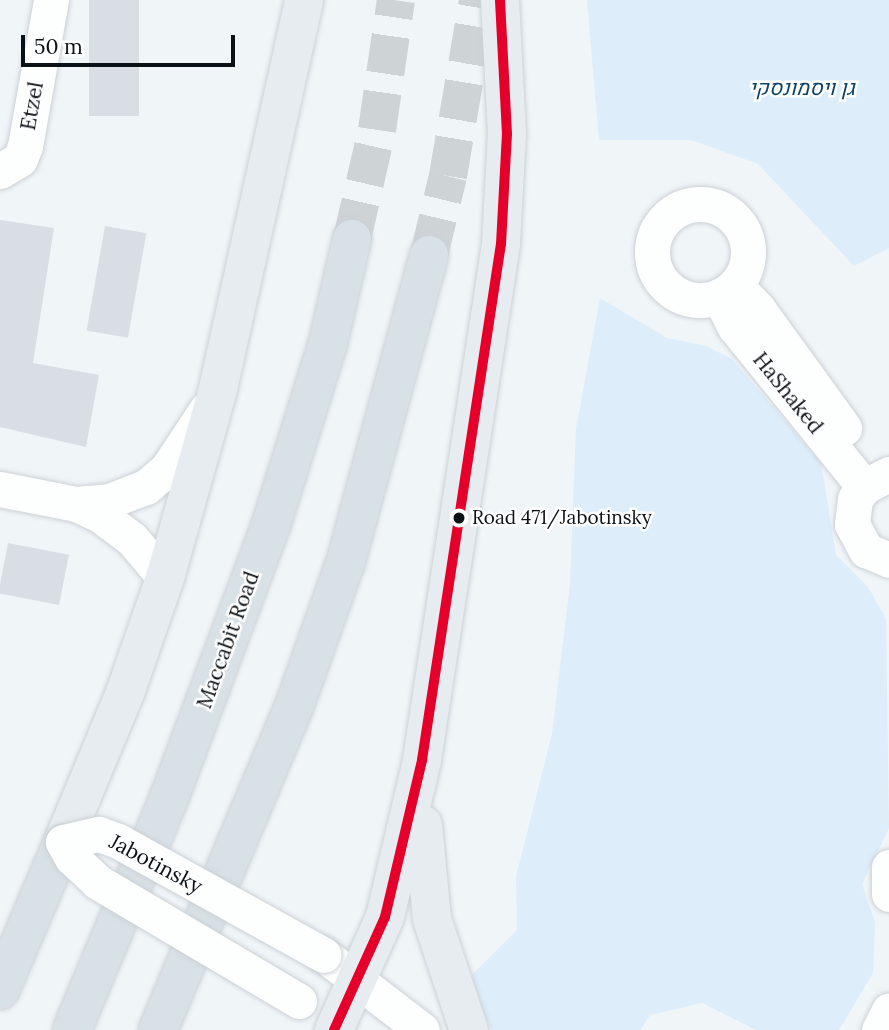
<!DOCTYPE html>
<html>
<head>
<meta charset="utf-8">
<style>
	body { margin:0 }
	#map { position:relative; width:889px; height:1030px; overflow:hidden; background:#f0f5f8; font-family:Lora,Heebo,serif }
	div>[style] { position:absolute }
	.green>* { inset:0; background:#ddedf9 }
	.building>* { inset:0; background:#d8dee3; transform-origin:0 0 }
	.highway-tunnel>* { height:38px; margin-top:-19px; transform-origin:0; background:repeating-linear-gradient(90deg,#ced3d6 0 38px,transparent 0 57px) }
	.roads { filter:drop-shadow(0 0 2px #cbd1d5) drop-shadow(0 0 2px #cbd1d5) }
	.minor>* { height:35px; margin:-17.5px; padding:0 17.5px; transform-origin:17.5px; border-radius:17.5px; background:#fdfefe }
	.minor>.ring { margin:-17.5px; padding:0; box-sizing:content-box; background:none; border:35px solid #fdfefe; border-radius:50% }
	.major>* { height:38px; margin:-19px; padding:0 19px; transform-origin:19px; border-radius:19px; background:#e7ecf0 }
	.highway>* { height:38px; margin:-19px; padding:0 19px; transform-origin:19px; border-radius:19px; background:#d8e1e6 }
	.bridges { filter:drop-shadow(0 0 2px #cbd1d5) drop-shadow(0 0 2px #cbd1d5) }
	.minor-bridge>* { height:35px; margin:-17.5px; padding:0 17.5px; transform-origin:17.5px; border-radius:17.5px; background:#fdfefe }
	.bus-1>* { height:10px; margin:-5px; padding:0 5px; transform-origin:5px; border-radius:5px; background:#e4002b }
	.dots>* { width:19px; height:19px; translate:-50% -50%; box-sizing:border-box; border:4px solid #fff; border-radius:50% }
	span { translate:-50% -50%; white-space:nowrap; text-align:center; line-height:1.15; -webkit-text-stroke:5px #fff; paint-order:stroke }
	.bus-label { font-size:19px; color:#0b1217 }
	.left { translate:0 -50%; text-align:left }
	.park-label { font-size:21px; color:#0d4464; font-style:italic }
	.street-label { font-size:21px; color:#0b1217 }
	.scale { position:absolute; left:21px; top:35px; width:214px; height:32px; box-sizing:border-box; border:4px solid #0b1217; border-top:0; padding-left:9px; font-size:21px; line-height:24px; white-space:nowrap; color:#0b1217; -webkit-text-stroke:5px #fff; paint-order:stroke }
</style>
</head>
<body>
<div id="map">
	<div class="green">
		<div style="clip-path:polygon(587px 0,889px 0,889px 248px,854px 266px,758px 164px,692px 140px,599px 140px)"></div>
		<div style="clip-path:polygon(600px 298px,667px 338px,706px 346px,732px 359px,821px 463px,836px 555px,868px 587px,886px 619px,889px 828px,862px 884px,875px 922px,873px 973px,839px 1030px,756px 1030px,702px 1003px,650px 1015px,640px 1030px,492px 1030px,466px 981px,517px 930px,516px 877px,552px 734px,570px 584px,576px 429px)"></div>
	</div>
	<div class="building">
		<div style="left:89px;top:0;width:50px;height:116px"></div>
		<div style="clip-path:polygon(0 220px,54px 228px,33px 363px,99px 375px,86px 447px,0 427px)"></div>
		<div style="left:105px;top:226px;width:42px;height:106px;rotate:10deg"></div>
		<div style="left:8px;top:543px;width:62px;height:51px;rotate:11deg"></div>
	</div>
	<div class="highway-tunnel">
		<div style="left:352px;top:239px;width:112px;rotate:-77.1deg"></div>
		<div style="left:377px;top:130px;width:131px;rotate:-81.7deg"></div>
		<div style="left:429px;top:255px;width:81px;rotate:-76.5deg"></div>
		<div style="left:448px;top:176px;width:179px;rotate:-80.3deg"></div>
	</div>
	<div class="roads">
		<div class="minor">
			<div style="left:0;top:171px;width:23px;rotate:-31deg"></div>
			<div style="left:20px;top:159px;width:14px;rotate:-69deg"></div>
			<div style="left:25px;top:146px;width:148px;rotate:-79.9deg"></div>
			<div class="ring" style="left:652px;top:204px;width:61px;height:61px"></div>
			<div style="left:735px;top:285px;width:33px;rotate:46deg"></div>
			<div style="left:758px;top:309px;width:147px;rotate:54.1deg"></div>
			<div style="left:719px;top:296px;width:35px;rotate:63deg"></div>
			<div style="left:735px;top:327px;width:206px;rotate:51.1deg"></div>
			<div style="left:889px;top:474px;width:28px;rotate:153deg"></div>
			<div style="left:864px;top:487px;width:15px;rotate:127deg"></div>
			<div style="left:855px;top:499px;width:25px;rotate:97deg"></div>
			<div style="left:852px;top:524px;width:30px;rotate:62deg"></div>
			<div style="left:866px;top:550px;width:25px;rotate:23deg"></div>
			<div style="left:0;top:489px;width:77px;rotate:11.2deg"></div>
			<div style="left:76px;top:504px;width:26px;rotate:25deg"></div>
			<div style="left:100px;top:515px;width:40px;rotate:37deg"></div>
			<div style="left:132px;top:539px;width:51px;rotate:49.8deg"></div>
			<div style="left:76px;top:504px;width:33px;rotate:-5deg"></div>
			<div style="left:109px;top:501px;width:40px;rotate:-21deg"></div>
			<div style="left:146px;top:487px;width:28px;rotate:-41deg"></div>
			<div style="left:167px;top:469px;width:71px;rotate:-56.5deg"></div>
			<div style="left:889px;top:867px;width:27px;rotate:90deg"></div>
			<div style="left:324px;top:955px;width:123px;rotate:37.4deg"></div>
			<div style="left:879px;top:1030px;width:22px;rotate:-63deg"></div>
		</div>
		<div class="major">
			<div style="left:423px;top:825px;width:94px;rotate:84.5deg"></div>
			<div style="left:432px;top:919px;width:117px;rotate:71.6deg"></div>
			<div style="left:63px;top:842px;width:161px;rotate:-67.4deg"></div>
			<div style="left:125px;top:693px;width:122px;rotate:-70.8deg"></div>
			<div style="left:165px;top:578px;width:196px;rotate:-74.3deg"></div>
			<div style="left:218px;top:389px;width:398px;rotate:-77.5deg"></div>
			<div style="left:334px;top:1030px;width:124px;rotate:-65.7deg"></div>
			<div style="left:385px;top:917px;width:161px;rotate:-76.7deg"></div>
			<div style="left:422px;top:760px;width:522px;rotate:-81.3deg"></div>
			<div style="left:501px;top:244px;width:110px;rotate:-86.9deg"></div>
			<div style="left:507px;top:134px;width:134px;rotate:-93deg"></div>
		</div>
		<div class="highway">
			<div style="left:0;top:990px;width:161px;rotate:-66.9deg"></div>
			<div style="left:72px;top:1030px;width:251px;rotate:-67.3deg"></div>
			<div style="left:169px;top:798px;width:291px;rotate:-69.5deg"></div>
			<div style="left:271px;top:525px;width:191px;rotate:-72.6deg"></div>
			<div style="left:328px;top:343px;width:107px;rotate:-77deg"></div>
			<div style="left:158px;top:1030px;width:350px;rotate:-67.2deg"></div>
			<div style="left:294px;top:707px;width:155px;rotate:-70.4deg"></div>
			<div style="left:346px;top:561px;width:317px;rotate:-74.8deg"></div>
		</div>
	</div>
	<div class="bridges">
		<div class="minor-bridge">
			<div style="left:299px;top:1001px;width:234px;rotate:-149.4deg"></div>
			<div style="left:98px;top:882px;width:35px;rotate:-137deg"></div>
			<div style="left:72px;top:858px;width:18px;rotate:-119deg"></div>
			<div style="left:63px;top:842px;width:37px;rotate:-13deg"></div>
			<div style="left:99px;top:834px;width:20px;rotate:20deg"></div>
			<div style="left:118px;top:841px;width:235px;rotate:29deg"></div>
		</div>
	</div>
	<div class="bus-1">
		<div style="left:334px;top:1030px;width:124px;rotate:-65.7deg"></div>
		<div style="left:385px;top:917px;width:161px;rotate:-76.7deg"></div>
		<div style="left:422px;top:760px;width:522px;rotate:-81.3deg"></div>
		<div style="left:501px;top:244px;width:110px;rotate:-86.9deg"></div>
		<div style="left:507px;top:134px;width:134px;rotate:-93deg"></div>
	</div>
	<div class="dots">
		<div style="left:459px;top:518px;background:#0b1217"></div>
	</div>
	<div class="bus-label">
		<span class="left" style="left:472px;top:518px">Road 471/Jabotinsky</span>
	</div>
	<div class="park-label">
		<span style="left:802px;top:88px">גן ויסמונסקי</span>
	</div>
	<div class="street-label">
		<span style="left:32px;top:106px;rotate:-80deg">Etzel</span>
		<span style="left:788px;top:393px;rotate:51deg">HaShaked</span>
		<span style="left:228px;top:640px;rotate:-70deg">Maccabit Road</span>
		<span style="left:156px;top:864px;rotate:28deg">Jabotinsky</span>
	</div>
	<div class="scale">50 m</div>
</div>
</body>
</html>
